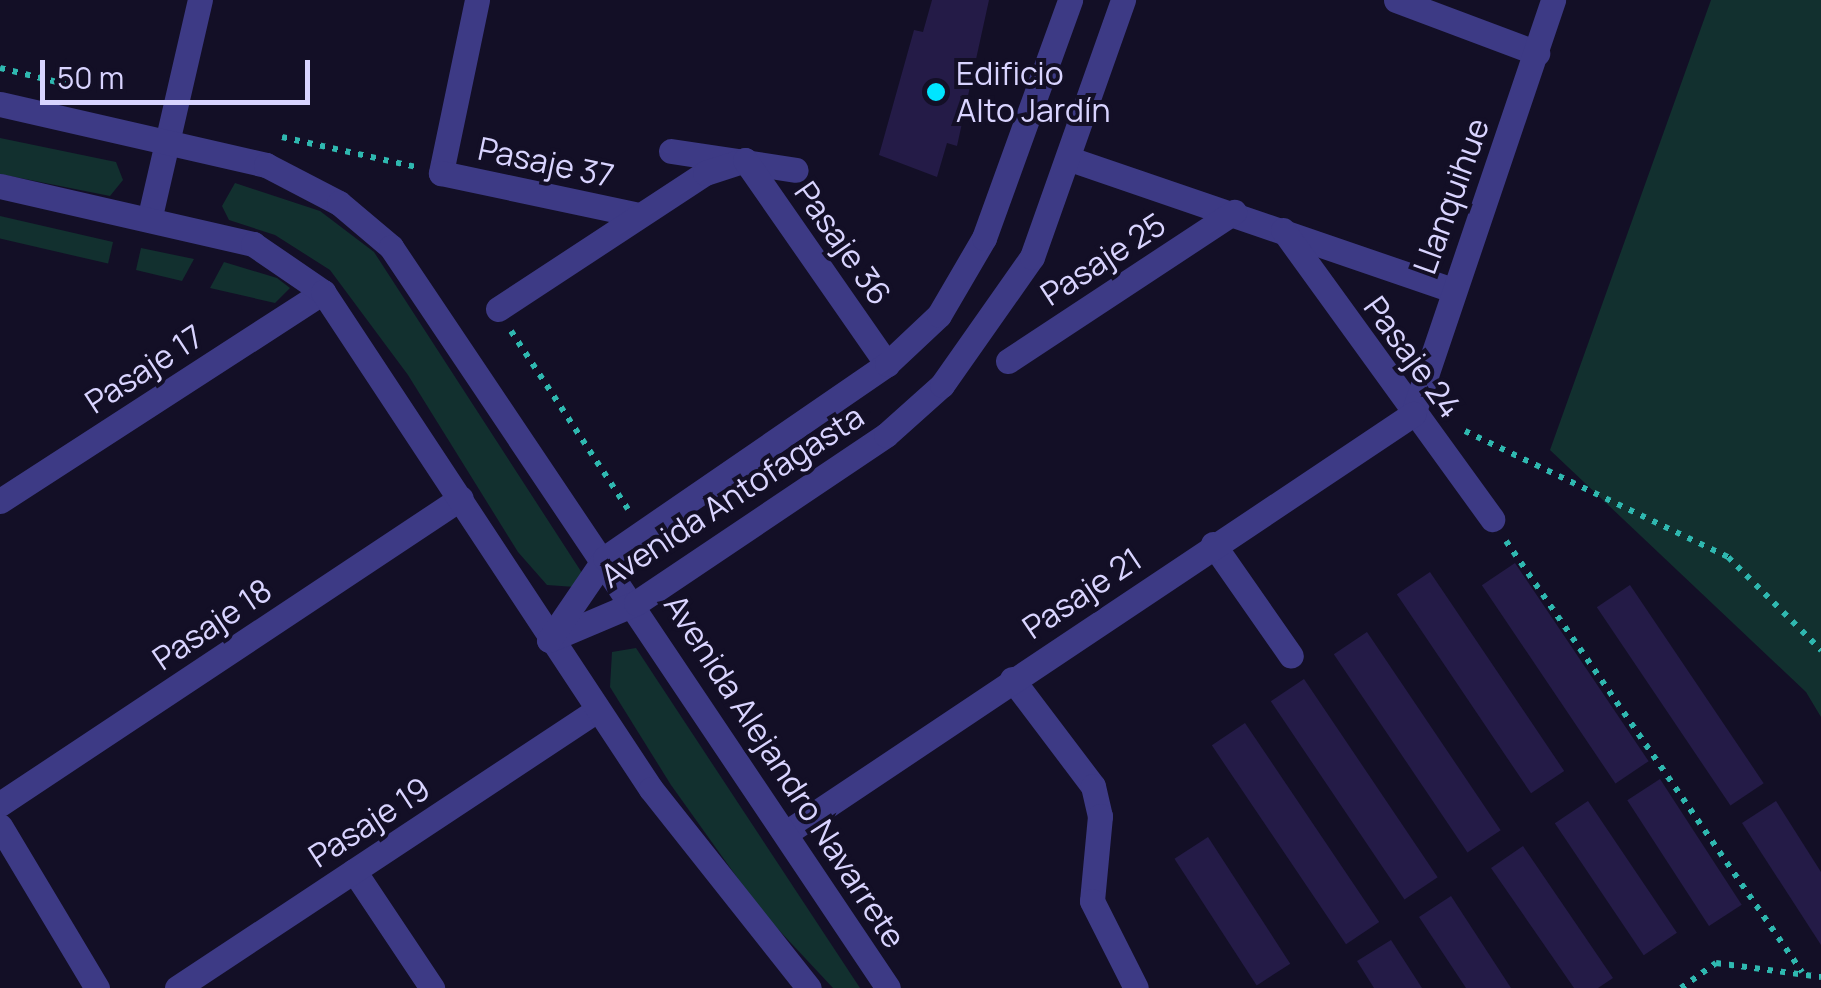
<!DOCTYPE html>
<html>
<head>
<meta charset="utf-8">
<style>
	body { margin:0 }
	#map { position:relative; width:1821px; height:988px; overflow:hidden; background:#130f26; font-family:Manrope,sans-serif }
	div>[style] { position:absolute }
	.green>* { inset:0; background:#12302f; transform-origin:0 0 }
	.building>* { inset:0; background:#241b47; transform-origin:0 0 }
	.path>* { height:6px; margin-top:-3px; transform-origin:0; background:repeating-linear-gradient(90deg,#2fb8b0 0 5px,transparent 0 13px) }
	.minor>* { height:25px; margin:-12.5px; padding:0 12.5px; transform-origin:12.5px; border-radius:12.5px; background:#3d3a85 }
	.tertiary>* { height:25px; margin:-12.5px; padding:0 12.5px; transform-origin:12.5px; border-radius:12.5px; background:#3d3a85 }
	.dots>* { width:28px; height:28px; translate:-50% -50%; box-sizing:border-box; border:5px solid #130f26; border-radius:50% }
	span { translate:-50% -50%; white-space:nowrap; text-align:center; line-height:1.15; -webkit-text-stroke:8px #130f26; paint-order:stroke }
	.poi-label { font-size:32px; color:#d9d4ff }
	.left { translate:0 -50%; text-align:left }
	.street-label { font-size:32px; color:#d9d4ff }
	.scale { position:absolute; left:40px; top:60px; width:270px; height:45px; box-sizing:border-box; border:5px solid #d9d4ff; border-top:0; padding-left:12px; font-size:30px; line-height:35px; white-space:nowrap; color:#d9d4ff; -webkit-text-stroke:8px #130f26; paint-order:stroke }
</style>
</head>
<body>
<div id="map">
	<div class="green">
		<div style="clip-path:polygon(1711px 0,1821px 0,1821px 717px,1806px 692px,1550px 450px)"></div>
		<div style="clip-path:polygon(0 138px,116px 162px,123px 180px,110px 196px,0 174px)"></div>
		<div style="clip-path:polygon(235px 183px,320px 211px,374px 252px,584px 576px,575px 587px,547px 585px,518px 552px,408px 375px,330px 270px,275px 235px,229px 220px,222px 206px)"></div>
		<div style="left:0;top:216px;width:116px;height:22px;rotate:13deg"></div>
		<div style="clip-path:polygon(141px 248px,194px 259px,182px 281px,136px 270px)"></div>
		<div style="clip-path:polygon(224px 262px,277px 278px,290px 288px,275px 303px,210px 288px)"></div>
		<div style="clip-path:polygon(636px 648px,860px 988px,833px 988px,761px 911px,671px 785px,610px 687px,612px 652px)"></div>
	</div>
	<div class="building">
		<div style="clip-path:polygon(932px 0,989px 0,957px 146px,947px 143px,937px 177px,879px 155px,914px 30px,923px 32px)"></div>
		<div style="left:1515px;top:563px;width:239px;height:40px;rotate:56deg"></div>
		<div style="left:1430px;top:572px;width:240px;height:40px;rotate:56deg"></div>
		<div style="left:1630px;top:585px;width:239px;height:40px;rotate:56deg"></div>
		<div style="left:1367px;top:632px;width:239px;height:40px;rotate:56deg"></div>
		<div style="left:1304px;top:679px;width:239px;height:40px;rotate:56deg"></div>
		<div style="left:1245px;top:723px;width:240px;height:40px;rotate:56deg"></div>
		<div style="left:1660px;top:779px;width:150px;height:39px;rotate:57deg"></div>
		<div style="left:1588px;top:801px;width:159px;height:40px;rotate:56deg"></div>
		<div style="clip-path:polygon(1776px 801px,1821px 872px,1821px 945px,1742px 823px)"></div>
		<div style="left:1208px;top:837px;width:151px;height:40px;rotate:57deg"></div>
		<div style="clip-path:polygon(1523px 846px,1613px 978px,1598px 988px,1574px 988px,1491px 868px)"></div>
		<div style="clip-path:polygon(1451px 896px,1511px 988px,1466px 988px,1419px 917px)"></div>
		<div style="clip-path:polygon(1391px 940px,1422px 988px,1374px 988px,1357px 961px)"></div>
	</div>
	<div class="path">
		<div style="left:0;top:68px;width:67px;rotate:13.8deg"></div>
		<div style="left:282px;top:137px;width:137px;rotate:12.6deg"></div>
		<div style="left:511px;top:331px;width:213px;rotate:56.7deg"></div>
		<div style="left:1465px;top:431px;width:292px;rotate:25.6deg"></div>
		<div style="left:1728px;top:557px;width:132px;rotate:45deg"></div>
		<div style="left:1506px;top:541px;width:523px;rotate:55.52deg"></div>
		<div style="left:1681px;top:988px;width:43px;rotate:-35.5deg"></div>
		<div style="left:1716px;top:963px;width:106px;rotate:7.6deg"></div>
	</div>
	<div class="minor">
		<div style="left:477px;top:0;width:177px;rotate:101.8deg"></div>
		<div style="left:441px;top:173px;width:201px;rotate:12deg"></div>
		<div style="left:1396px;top:0;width:151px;rotate:20.6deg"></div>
		<div style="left:671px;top:151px;width:126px;rotate:8.6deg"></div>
		<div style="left:1070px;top:159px;width:404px;rotate:18.9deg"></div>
		<div style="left:150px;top:216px;width:222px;rotate:-77deg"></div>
		<div style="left:1283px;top:230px;width:357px;rotate:54.1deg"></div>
		<div style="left:498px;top:309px;width:248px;rotate:-33.3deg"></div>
		<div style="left:705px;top:173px;width:42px;rotate:-18deg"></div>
		<div style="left:745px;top:160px;width:249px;rotate:55.2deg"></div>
		<div style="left:1008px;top:361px;width:271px;rotate:-33.4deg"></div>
		<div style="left:1413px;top:414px;width:437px;rotate:-71.3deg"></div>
		<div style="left:0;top:501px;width:385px;rotate:-32.9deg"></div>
		<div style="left:1213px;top:544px;width:136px;rotate:55.1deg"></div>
		<div style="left:1012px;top:679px;width:134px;rotate:52.9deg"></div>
		<div style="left:1093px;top:786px;width:31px;rotate:77deg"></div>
		<div style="left:1100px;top:816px;width:85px;rotate:95.4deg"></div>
		<div style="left:1092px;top:901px;width:97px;rotate:63.2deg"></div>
		<div style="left:0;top:804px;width:553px;rotate:-33.58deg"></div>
		<div style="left:789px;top:831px;width:751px;rotate:-33.75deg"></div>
		<div style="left:354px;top:871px;width:141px;rotate:56.3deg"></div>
		<div style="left:177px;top:988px;width:504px;rotate:-33.5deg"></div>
	</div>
	<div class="tertiary">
		<div style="left:0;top:104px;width:273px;rotate:12.9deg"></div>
		<div style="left:266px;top:165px;width:82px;rotate:27.5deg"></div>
		<div style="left:339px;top:203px;width:68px;rotate:40.2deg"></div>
		<div style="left:391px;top:247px;width:892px;rotate:56.15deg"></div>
		<div style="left:0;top:186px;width:260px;rotate:12.9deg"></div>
		<div style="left:253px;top:244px;width:85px;rotate:34.4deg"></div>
		<div style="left:323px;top:292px;width:595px;rotate:56.58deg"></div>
		<div style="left:651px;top:789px;width:254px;rotate:51.6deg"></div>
		<div style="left:549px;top:640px;width:95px;rotate:-23deg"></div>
		<div style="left:636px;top:603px;width:301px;rotate:-33.9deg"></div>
		<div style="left:886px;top:435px;width:75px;rotate:-41.8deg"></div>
		<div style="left:942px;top:385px;width:156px;rotate:-54.9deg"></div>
		<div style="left:1032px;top:257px;width:273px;rotate:-70.5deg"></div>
		<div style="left:549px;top:640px;width:99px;rotate:-55.7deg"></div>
		<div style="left:605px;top:558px;width:342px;rotate:-34.5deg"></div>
		<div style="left:887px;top:364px;width:71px;rotate:-43.3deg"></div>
		<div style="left:939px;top:315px;width:89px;rotate:-59.7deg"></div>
		<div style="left:984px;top:238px;width:253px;rotate:-70.1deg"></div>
		<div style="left:0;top:826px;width:189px;rotate:59.1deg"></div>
	</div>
	<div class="dots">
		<div style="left:936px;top:92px;background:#00e5ff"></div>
	</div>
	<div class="poi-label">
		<span class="left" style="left:956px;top:92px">Edificio<br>Alto Jardín</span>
	</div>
	<div class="street-label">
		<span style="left:546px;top:162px;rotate:12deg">Pasaje 37</span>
		<span style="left:1451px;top:196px;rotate:-70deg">Llanquihue</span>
		<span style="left:843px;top:243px;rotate:55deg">Pasaje 36</span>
		<span style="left:1103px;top:259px;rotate:-33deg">Pasaje 25</span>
		<span style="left:1413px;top:357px;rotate:54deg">Pasaje 24</span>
		<span style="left:144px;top:369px;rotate:-33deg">Pasaje 17</span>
		<span style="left:732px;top:496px;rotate:-33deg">Avenida Antofagasta</span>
		<span style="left:1082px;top:593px;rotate:-34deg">Pasaje 21</span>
		<span style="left:212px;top:624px;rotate:-34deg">Pasaje 18</span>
		<span style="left:785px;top:771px;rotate:57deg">Avenida Alejandro Navarrete</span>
		<span style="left:369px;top:822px;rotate:-33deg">Pasaje 19</span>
	</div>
	<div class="scale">50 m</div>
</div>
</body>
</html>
